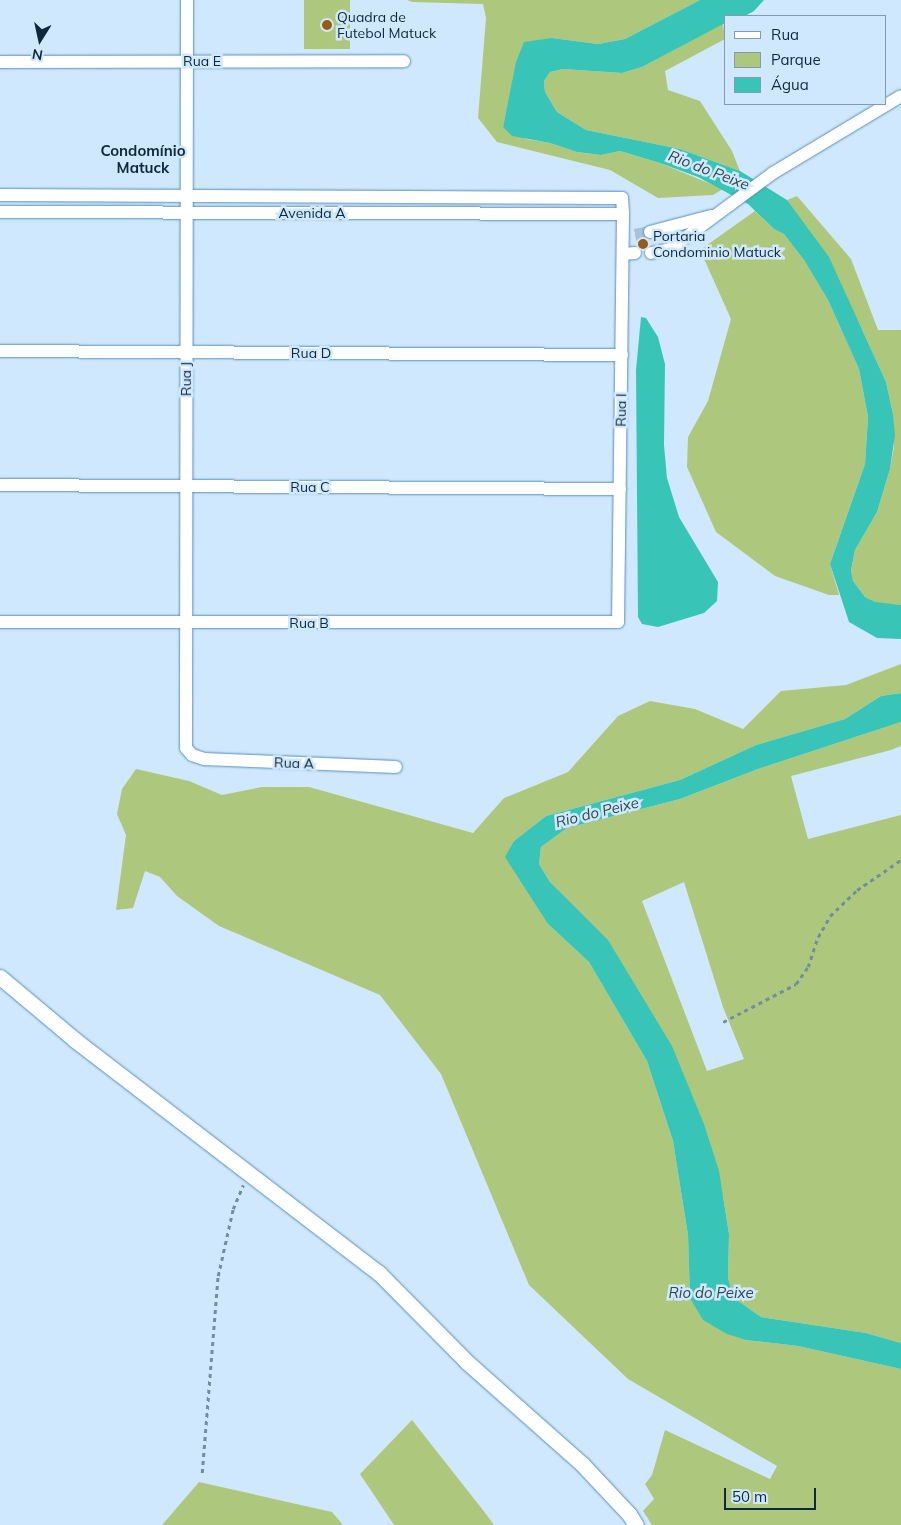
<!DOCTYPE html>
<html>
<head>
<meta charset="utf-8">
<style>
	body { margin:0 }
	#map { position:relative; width:901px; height:1525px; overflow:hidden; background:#d0e8fd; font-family:Mulish,sans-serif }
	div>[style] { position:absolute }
	.green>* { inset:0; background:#adc87d; transform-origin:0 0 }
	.water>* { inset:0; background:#38c5b7 }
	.minor-tunnel>* { height:12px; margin-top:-6px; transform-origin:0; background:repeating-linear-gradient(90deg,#a9c2d6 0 12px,transparent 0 18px) }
	.path>* { height:2.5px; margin-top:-1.25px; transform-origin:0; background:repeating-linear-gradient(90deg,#738ca0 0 4px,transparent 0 8px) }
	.roads { filter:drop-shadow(0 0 1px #548fbf) drop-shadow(0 0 1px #548fbf) }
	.minor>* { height:12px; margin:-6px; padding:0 6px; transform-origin:6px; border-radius:6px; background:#fff }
	.tertiary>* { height:15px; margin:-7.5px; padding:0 7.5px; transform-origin:7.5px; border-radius:7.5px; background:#fff }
	.dots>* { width:14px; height:14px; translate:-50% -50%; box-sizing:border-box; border:2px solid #d0e8fd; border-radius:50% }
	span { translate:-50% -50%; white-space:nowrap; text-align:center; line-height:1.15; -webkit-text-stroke:5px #d0e8fd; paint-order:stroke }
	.poi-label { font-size:14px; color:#0f283c }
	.left { translate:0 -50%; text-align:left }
	.street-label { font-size:14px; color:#0f283c }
	.neighbourhood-label { font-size:15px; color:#0f283c; font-weight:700 }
	.water-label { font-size:15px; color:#2e4b47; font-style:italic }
	.legend { position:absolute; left:724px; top:15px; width:162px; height:90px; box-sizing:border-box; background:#d0e8fd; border:1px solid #839bb0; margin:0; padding:6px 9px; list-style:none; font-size:15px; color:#0f283c }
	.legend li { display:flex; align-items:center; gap:10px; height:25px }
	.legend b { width:25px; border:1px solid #839bb0 }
	.north { position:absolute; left:15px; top:15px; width:50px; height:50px; -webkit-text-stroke:4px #d0e8fd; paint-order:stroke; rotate:190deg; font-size:14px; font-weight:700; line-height:20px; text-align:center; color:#0f283c }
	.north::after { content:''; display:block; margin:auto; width:18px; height:22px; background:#0f283c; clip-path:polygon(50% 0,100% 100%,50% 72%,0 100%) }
	.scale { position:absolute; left:724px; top:1488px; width:92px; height:22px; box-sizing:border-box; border:2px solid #0f283c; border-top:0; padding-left:6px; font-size:15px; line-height:18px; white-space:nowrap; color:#0f283c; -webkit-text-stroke:4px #d0e8fd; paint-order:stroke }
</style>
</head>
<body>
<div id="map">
	<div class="green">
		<div style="left:304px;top:0;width:46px;height:49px"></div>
		<div style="clip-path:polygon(407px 0,700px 0,625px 39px,598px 44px,552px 38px,510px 94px,503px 127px,526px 139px,550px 143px,577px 152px,601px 155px,620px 151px,660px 163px,723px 189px,713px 195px,658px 198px,610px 170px,497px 142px,478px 118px,486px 18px,483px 4px,412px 2px)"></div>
		<div style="clip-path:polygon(723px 23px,725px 39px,665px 71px,668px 90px,700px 101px,732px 151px,740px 171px,680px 149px,586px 130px,557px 112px,545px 92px,544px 81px,550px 72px,563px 69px,622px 73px,642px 67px)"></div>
		<div style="clip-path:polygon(797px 196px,851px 259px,878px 330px,901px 330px,901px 605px,875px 603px,865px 597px,853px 581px,851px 572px,855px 550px,877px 512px,890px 469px,894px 447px,893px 414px,886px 382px,861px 327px,787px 200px)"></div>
		<div style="clip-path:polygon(755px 211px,774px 229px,784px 234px,804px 260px,828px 300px,859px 369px,868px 417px,865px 464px,830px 564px,839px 595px,829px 595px,775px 576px,716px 532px,687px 467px,688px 437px,708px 401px,731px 319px,700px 250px)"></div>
		<div style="clip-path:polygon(901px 664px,901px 693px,881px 696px,845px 719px,756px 745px,680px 780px,546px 816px,514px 841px,548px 924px,589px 962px,647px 1061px,673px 1141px,688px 1235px,690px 1298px,746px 1340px,798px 1346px,901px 1369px,901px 1525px,652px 1525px,643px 1511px,654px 1499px,645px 1484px,652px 1475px,665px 1430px,770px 1479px,777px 1466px,628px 1379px,529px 1285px,441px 1074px,380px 995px,219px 926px,177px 896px,160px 877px,145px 871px,133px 908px,116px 910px,126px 835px,117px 814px,122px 789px,136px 769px,189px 781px,222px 795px,262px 787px,309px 787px,473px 833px,504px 798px,568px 772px,618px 716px,650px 701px,695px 709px,743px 729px,781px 691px,846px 685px)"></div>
		<div style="clip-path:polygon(evenodd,901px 722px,901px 746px,891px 750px,791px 776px,808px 839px,901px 815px,901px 1343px,866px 1333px,761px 1317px,734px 1298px,728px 1278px,729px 1234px,723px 1196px,572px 905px,550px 882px,539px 864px,541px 847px,567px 828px,680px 799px,758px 769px,901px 722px,684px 882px,723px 1007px,744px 1059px,707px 1071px,642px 901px,684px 882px)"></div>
		<div style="clip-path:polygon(412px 1420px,486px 1514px,494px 1525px,394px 1525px,360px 1474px)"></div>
		<div style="clip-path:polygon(199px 1482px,332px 1512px,343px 1525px,162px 1525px)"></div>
	</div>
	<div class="water">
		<div style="clip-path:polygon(700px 0,764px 0,754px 11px,745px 16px,725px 16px,725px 23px,642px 67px,622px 73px,563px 69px,550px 72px,544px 81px,545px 92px,557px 112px,586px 130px,680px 149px,740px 171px,787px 200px,829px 257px,886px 382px,893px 414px,895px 435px,890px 469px,877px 512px,855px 550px,851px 571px,853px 581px,865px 597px,875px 602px,901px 605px,901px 639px,877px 638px,849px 622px,830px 564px,865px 464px,868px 417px,859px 369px,828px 300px,804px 260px,784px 234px,774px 229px,748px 204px,698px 177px,660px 163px,620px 151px,601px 155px,577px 152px,550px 143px,512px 136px,503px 127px,516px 62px,524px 42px,552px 38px,598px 44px,625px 39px)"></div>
		<div style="clip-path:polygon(641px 317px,646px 318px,658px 337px,665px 364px,664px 445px,667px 478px,679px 517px,718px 582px,717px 601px,704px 613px,658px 627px,642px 624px,638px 617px,636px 370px)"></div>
		<div style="clip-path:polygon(901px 693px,901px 722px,758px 769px,680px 799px,567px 828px,541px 847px,539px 864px,550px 882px,608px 940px,672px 1046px,704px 1124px,719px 1171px,729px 1234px,728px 1278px,734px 1298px,761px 1317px,866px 1333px,901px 1343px,901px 1369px,798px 1346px,746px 1340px,727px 1334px,703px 1320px,690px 1298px,688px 1235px,673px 1141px,647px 1061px,589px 962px,548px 924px,505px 857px,514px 841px,546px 816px,680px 780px,756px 745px,845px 719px,881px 696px)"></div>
	</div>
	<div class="minor-tunnel">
		<div style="left:635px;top:235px;width:15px;rotate:-11deg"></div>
	</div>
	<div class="path">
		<div style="left:723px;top:1022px;width:82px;rotate:-27.5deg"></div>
		<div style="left:796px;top:984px;width:21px;rotate:-55deg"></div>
		<div style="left:808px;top:967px;width:32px;rotate:-72deg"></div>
		<div style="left:818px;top:937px;width:24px;rotate:-60deg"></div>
		<div style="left:830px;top:916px;width:37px;rotate:-44deg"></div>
		<div style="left:857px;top:890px;width:53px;rotate:-34.3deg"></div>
		<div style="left:202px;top:1473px;width:198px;rotate:-85.4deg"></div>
		<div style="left:218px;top:1276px;width:69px;rotate:-77.4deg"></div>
		<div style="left:233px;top:1209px;width:26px;rotate:-67deg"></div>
	</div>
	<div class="roads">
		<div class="minor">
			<div style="left:187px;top:0;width:748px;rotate:90.08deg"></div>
			<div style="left:186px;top:748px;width:9px;rotate:49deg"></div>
			<div style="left:192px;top:755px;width:13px;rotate:18deg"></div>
			<div style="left:204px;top:759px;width:192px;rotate:2.4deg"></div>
			<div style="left:0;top:62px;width:404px;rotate:-0.1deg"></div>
			<div style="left:0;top:195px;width:622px;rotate:0.28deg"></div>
			<div style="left:622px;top:198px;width:16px;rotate:86deg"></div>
			<div style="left:623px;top:214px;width:408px;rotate:90.7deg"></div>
			<div style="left:618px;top:622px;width:618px;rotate:180deg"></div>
			<div style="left:0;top:212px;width:623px;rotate:0.18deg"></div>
			<div style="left:650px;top:232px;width:63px;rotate:-14.7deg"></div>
			<div style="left:651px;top:253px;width:19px;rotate:-12deg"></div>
			<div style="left:670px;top:249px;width:128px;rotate:-36.4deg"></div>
			<div style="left:773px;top:173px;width:149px;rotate:-31deg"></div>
			<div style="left:623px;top:254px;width:12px;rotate:-5deg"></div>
			<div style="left:0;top:351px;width:622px;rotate:0.37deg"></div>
			<div style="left:0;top:485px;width:620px;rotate:0.37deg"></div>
		</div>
		<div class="tertiary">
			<div style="left:0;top:977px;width:98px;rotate:40deg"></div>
			<div style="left:75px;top:1040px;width:383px;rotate:37.5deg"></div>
			<div style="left:379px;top:1273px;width:125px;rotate:45.3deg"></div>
			<div style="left:467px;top:1362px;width:154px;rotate:41.6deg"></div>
			<div style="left:582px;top:1464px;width:69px;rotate:46.8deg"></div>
			<div style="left:629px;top:1514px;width:13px;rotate:58deg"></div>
		</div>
	</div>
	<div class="dots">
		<div style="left:327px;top:25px;background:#955c18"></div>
		<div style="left:643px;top:244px;background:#955c18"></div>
	</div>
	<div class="poi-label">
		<span class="left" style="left:337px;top:25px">Quadra de<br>Futebol Matuck</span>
		<span class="left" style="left:653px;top:244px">Portaria<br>Condominio Matuck</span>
	</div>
	<div class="street-label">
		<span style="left:202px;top:61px">Rua E</span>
		<span style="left:312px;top:213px">Avenida A</span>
		<span style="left:311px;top:353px">Rua D</span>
		<span style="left:186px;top:379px;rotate:-90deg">Rua J</span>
		<span style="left:621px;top:410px;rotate:-89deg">Rua I</span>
		<span style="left:310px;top:487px">Rua C</span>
		<span style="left:309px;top:623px">Rua B</span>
		<span style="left:294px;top:763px;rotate:2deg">Rua A</span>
	</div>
	<div class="neighbourhood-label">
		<span style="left:143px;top:159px">Condomínio<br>Matuck</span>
	</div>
	<div class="water-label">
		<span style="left:709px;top:170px;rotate:21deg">Rio do Peixe</span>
		<span style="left:597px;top:812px;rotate:-14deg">Rio do Peixe</span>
		<span style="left:711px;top:1293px">Rio do Peixe</span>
	</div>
	<ul class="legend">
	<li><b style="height:6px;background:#fff"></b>Rua</li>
	<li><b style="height:14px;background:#adc87d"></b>Parque</li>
	<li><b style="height:14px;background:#38c5b7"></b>Água</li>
	</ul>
	<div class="north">N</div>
	<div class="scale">50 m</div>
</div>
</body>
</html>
